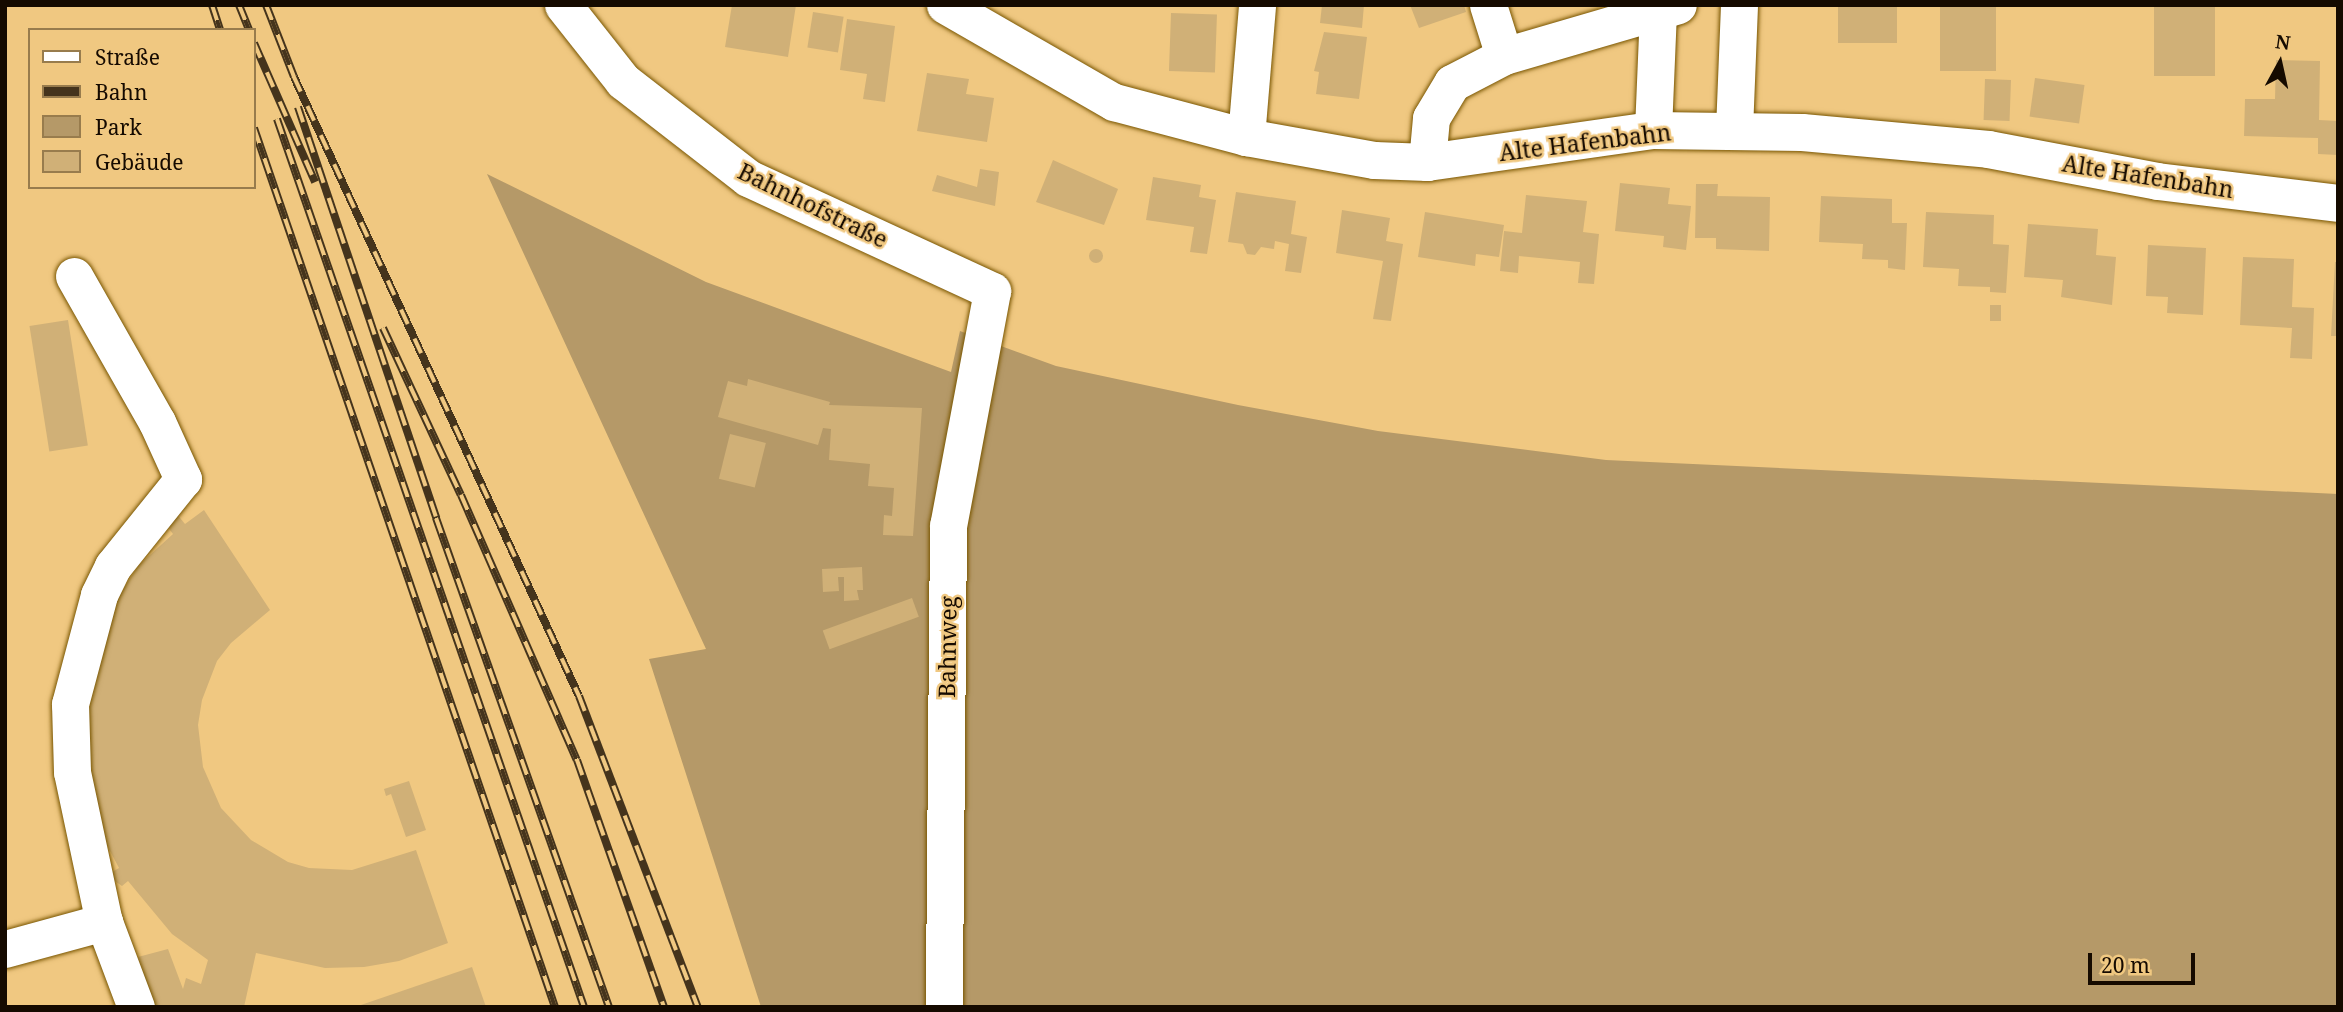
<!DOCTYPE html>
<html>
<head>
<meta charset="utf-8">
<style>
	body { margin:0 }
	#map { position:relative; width:2343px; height:1012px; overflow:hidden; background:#f0c881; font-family:"Noto Serif",serif }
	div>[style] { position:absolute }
	.green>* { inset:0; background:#b59968 }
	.building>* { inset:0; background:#d0b077; transform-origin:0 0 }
	.round { border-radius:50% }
	.roads { filter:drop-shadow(0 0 2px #795600) drop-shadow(0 0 2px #795600) }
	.minor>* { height:37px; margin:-18.5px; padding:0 18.5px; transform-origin:18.5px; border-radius:18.5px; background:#fff }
	.rail>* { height:8px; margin-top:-4px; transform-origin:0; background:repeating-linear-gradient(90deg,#f0c881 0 16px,#45341c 0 32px); box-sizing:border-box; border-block:2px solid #45341c }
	span { translate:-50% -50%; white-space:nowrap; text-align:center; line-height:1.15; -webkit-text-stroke:5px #f0c881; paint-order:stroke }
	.street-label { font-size:23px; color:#150a00 }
	.frame { position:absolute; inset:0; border:7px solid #150a00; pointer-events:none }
	.legend { position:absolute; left:28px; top:28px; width:228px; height:161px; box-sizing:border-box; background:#f0c881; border:2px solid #987c4d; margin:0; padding:9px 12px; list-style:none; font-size:21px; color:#150a00 }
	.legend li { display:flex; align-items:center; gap:14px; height:35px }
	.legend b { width:35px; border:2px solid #987c4d }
	.north { position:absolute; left:2245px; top:28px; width:70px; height:70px; -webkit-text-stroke:5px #f0c881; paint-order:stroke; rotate:8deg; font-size:19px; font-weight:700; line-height:28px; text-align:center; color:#150a00 }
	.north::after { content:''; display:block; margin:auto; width:24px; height:32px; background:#150a00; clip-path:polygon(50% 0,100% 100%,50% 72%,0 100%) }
	.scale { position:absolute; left:2088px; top:953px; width:107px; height:32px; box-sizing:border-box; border:4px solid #150a00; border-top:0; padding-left:9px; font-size:21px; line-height:24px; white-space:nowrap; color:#150a00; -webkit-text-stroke:5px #f0c881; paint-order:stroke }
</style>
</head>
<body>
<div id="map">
	<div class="green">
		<div style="clip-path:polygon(487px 174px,706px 282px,951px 372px,960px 331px,1056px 366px,1238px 405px,1378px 431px,1606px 460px,2338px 494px,2338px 1007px,761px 1007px,649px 659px,706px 649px)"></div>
	</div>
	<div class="building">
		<div style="clip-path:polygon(732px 5px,796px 5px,788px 57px,725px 47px)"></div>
		<div style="clip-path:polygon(1322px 5px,1364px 5px,1362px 28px,1320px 23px)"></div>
		<div style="clip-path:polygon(1410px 5px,1464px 5px,1466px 12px,1419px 28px)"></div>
		<div style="left:1838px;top:5px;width:59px;height:38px"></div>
		<div style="left:1940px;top:5px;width:56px;height:66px"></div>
		<div style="left:2154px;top:5px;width:61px;height:71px"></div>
		<div style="left:813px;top:12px;width:31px;height:36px;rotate:9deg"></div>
		<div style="left:1171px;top:13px;width:46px;height:58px;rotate:2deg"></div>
		<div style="clip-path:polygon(847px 19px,895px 26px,885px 102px,863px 99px,867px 74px,840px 70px)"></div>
		<div style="clip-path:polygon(1324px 32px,1367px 37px,1359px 99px,1316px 94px,1319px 72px,1314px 71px)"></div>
		<div style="clip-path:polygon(2276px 60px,2320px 61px,2319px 120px,2338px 121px,2338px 155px,2318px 154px,2318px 138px,2244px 136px,2245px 99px,2275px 99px)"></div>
		<div style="clip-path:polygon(927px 73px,969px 79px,966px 94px,994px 98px,987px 142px,917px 131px)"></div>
		<div style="left:2035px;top:78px;width:50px;height:39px;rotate:8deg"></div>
		<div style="left:1985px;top:79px;width:26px;height:41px;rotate:2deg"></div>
		<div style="clip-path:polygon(1053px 160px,1118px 189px,1104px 225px,1036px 202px)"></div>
		<div style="clip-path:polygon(980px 169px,999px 172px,995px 206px,932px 191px,937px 175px,977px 187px)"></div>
		<div style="clip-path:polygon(1153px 177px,1201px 185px,1199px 197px,1216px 200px,1207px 254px,1190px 252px,1194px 227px,1146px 220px)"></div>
		<div style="clip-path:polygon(1620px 183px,1670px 188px,1668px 204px,1691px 206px,1686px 250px,1663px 247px,1664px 236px,1615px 231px)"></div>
		<div style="clip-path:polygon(1696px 184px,1718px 184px,1717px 196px,1770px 197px,1769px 251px,1716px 249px,1716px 238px,1695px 238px)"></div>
		<div style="clip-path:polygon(1236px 192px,1296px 201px,1291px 234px,1307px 237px,1301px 273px,1285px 271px,1289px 244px,1275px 241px,1274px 249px,1261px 247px,1255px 255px,1247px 254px,1243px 244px,1228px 242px)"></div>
		<div style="clip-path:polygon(1526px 195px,1587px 201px,1583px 232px,1599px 234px,1594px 284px,1578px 283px,1580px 262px,1519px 256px,1518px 273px,1500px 271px,1504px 231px,1522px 233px)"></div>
		<div style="clip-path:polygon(1821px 196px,1892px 199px,1892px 223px,1907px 223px,1905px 270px,1888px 268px,1888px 260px,1862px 259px,1863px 244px,1819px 242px)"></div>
		<div style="clip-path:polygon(1342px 210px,1390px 218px,1386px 241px,1403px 244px,1391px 321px,1373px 319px,1383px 261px,1336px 253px)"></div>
		<div style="clip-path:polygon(1425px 212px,1504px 225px,1499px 257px,1476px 254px,1475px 266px,1418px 257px)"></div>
		<div style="clip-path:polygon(1926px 212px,1994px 215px,1993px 244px,2009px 245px,2006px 293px,1990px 292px,1990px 287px,1958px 286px,1959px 269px,1923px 267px)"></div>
		<div style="clip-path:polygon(2028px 224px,2098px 229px,2096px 255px,2116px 257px,2112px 305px,2061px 297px,2063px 280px,2024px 277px)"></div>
		<div style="clip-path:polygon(2148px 245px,2206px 248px,2203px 315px,2167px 313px,2168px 297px,2146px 296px)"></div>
		<div class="round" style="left:1089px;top:249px;width:14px;height:14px"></div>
		<div style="clip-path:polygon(2243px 257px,2294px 259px,2292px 307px,2314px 308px,2312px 359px,2290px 358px,2292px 328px,2240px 325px)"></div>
		<div style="clip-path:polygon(2335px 262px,2338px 262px,2338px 336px,2331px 336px)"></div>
		<div style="left:1990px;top:305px;width:11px;height:16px"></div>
		<div style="left:68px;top:320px;width:127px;height:39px;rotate:81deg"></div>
		<div style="clip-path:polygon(748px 379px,830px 402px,829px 405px,922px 408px,913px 536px,883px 535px,884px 515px,892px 516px,894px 488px,868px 486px,870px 464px,829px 460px,831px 429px,823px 428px,818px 445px,718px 417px,728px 381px,747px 386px)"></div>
		<div style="left:730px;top:434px;width:37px;height:46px;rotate:14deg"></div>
		<div style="clip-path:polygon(204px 510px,270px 610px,231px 643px,217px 661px,202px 700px,198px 725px,203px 767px,221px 808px,251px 840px,288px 862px,309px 868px,352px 870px,416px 850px,448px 943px,399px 961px,364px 967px,325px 968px,256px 953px,244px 1007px,151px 1007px,138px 957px,168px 949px,183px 989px,186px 978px,201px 984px,208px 960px,172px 934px,128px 881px,122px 886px,112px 879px,112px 872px,119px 868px,101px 834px,87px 793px,86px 672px,118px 597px,139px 565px,173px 534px,164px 522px,176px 513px,185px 524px)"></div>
		<div style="clip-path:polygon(862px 567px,863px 590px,857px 590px,859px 600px,844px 601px,844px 577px,838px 577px,839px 591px,823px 592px,822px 569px)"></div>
		<div style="left:912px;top:598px;width:20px;height:95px;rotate:70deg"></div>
		<div style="clip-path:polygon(409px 781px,426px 830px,406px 837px,391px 794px,386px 796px,384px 789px)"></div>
		<div style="clip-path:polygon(472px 967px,486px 1007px,358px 1007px,358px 1006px)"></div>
	</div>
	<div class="roads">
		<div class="minor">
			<div style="left:563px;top:5px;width:97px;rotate:51.7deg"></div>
			<div style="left:623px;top:81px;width:158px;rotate:37.8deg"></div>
			<div style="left:748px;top:178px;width:269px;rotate:24.8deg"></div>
			<div style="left:992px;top:291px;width:238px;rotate:100.6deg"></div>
			<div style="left:948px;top:525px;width:482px;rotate:90.5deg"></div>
			<div style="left:945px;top:5px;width:195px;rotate:29.9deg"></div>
			<div style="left:1114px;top:102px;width:137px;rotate:14.9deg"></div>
			<div style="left:1246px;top:137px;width:130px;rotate:10.2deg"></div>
			<div style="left:1374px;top:160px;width:53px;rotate:2.2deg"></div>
			<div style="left:1427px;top:162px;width:228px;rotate:-8.1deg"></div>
			<div style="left:1653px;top:130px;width:149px;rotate:0.8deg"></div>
			<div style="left:1802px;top:132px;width:187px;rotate:5.2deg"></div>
			<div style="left:1988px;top:149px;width:172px;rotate:10.7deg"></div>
			<div style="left:2157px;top:181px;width:182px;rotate:6.9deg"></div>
			<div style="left:1488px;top:5px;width:53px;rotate:72.6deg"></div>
			<div style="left:1653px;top:130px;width:119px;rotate:-87.6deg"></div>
			<div style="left:1734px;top:130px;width:125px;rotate:-87.7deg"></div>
			<div style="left:1246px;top:137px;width:132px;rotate:-85.2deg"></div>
			<div style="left:1427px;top:162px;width:44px;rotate:-84.8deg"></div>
			<div style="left:1431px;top:118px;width:41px;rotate:-59deg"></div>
			<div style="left:1452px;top:83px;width:59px;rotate:-27.4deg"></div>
			<div style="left:1504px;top:56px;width:181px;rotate:-16.3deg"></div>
			<div style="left:74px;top:276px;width:168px;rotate:60.4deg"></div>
			<div style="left:157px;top:422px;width:63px;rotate:65.5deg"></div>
			<div style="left:183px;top:479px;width:112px;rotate:128.8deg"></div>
			<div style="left:113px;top:566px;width:32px;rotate:116deg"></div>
			<div style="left:99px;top:595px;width:113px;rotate:104.9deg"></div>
			<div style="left:70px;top:704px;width:68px;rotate:88.3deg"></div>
			<div style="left:72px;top:772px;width:153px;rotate:78deg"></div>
			<div style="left:5px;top:949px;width:103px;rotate:-15.3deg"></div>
			<div style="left:104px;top:922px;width:91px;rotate:69.4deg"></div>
		</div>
	</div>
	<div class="rail">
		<div style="left:212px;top:5px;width:26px;rotate:72deg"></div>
		<div style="left:239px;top:5px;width:27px;rotate:68deg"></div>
		<div style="left:266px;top:5px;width:77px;rotate:68.7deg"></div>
		<div style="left:294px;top:77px;width:681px;rotate:65.28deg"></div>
		<div style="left:579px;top:696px;width:333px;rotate:69.1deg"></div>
		<div style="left:254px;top:43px;width:152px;rotate:66.3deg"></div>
		<div style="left:298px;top:107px;width:434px;rotate:71.4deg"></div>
		<div style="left:436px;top:518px;width:519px;rotate:70.52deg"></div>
		<div style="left:277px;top:119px;width:940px;rotate:70.93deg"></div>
		<div style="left:254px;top:128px;width:929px;rotate:71.1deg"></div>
		<div style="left:383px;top:328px;width:184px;rotate:65deg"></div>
		<div style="left:461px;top:495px;width:289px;rotate:66.4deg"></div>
		<div style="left:577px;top:760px;width:262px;rotate:70.6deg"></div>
	</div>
	<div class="street-label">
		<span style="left:1585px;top:142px;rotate:-7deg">Alte Hafenbahn</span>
		<span style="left:2148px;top:176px;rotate:9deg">Alte Hafenbahn</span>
		<span style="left:813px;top:205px;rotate:26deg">Bahnhofstraße</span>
		<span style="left:947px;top:647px;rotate:-89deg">Bahnweg</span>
	</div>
	<div class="frame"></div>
	<ul class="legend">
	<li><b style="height:9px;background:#fff"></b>Straße</li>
	<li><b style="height:9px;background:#45341c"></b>Bahn</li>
	<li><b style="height:19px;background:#b59968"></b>Park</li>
	<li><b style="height:19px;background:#d0b077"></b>Gebäude</li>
	</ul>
	<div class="north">N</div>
	<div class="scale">20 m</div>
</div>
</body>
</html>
